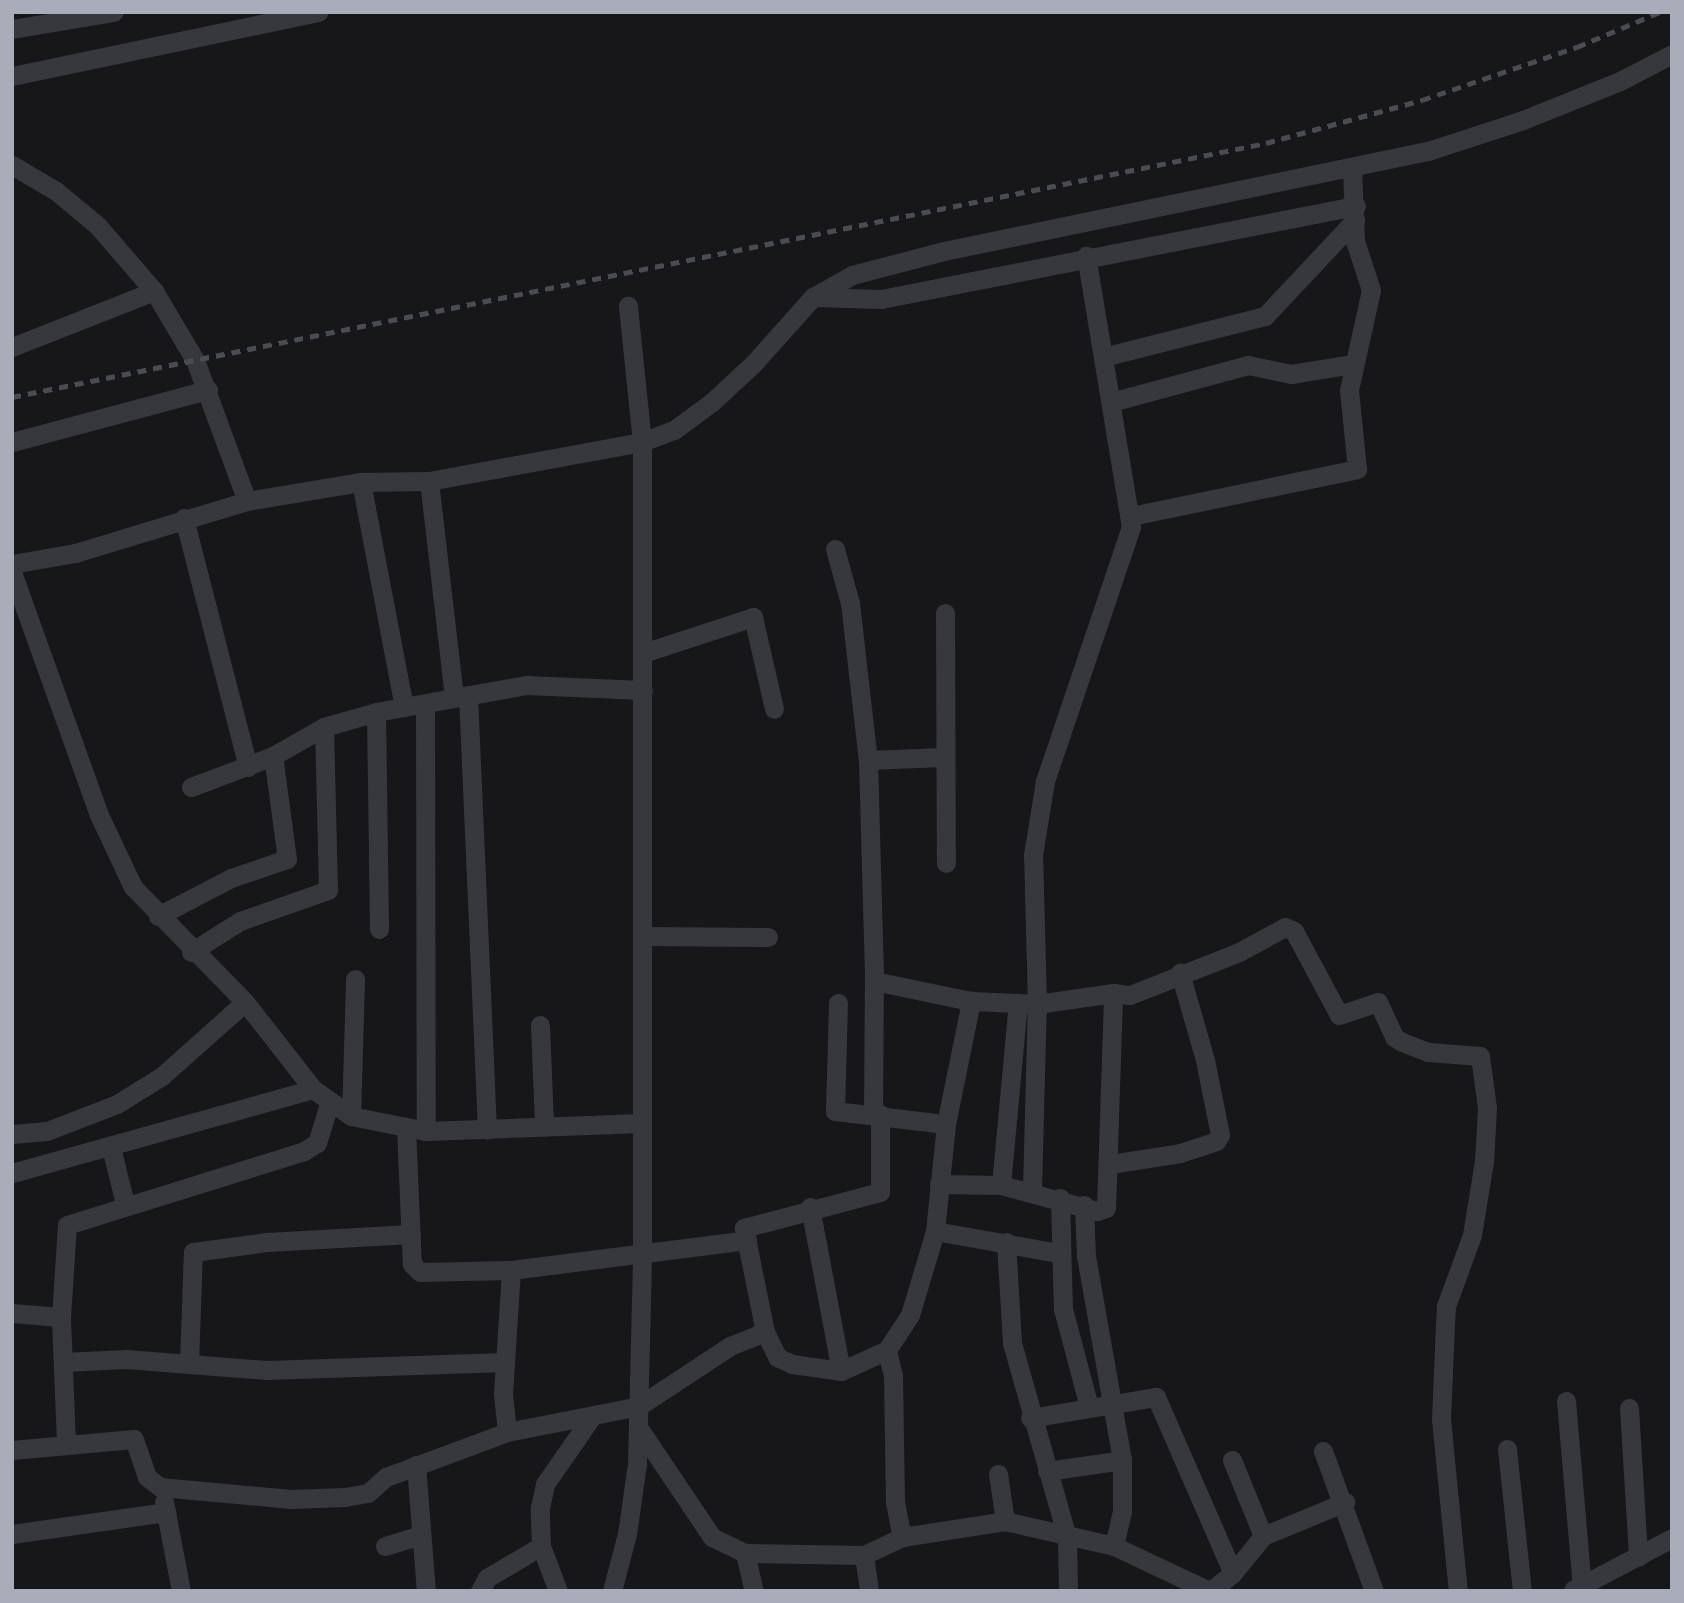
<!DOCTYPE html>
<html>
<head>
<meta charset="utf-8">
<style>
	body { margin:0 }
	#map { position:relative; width:1684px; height:1603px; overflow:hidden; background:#171719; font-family:"Roboto Condensed",sans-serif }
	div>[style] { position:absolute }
	.street>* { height:19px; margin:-9.5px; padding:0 9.5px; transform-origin:9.5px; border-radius:9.5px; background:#37383e }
	.rail>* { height:5px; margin-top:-2.5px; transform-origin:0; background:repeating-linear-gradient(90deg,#4a4c53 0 9px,transparent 0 16px) }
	span { translate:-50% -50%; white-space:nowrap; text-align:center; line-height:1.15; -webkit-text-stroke:7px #121114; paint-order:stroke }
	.frame { position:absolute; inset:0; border:14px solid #a8adb9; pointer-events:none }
</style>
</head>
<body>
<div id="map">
	<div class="street">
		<div style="left:12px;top:29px;width:103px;rotate:-9.5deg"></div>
		<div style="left:12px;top:76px;width:313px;rotate:-11.8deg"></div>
		<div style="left:12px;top:165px;width:51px;rotate:30.6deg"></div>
		<div style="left:56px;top:191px;width:53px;rotate:39.7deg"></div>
		<div style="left:97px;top:225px;width:87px;rotate:49.2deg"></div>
		<div style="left:154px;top:291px;width:80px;rotate:59.3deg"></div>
		<div style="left:195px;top:360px;width:150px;rotate:69.8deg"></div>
		<div style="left:813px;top:297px;width:68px;rotate:1.7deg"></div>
		<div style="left:881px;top:299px;width:484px;rotate:-11.1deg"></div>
		<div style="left:12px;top:347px;width:153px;rotate:-21.5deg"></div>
		<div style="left:1103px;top:357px;width:167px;rotate:-14.2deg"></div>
		<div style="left:1265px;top:316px;width:132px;rotate:-46.8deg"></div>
		<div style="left:1111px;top:402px;width:142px;rotate:-15.1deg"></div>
		<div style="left:1248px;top:365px;width:44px;rotate:11.8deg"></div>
		<div style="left:1291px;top:374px;width:63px;rotate:-9.2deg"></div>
		<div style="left:12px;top:442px;width:203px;rotate:-14.9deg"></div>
		<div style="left:429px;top:481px;width:218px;rotate:83.4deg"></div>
		<div style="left:361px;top:482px;width:229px;rotate:79.2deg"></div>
		<div style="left:1131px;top:516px;width:231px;rotate:-11.7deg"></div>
		<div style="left:1357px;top:469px;width:79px;rotate:-95.8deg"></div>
		<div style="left:1349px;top:390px;width:102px;rotate:-77.6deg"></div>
		<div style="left:1371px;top:290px;width:52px;rotate:-108.1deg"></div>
		<div style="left:1355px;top:241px;width:71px;rotate:-92.4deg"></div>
		<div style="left:184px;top:518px;width:257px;rotate:75.6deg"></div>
		<div style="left:835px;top:549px;width:56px;rotate:74.5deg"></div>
		<div style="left:850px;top:603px;width:158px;rotate:83.5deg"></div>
		<div style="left:868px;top:760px;width:221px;rotate:88.4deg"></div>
		<div style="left:874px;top:981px;width:99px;rotate:11.7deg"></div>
		<div style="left:971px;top:1001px;width:66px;rotate:2.6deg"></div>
		<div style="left:1037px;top:1004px;width:77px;rotate:-8.2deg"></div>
		<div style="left:1113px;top:993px;width:17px;rotate:7deg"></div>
		<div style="left:1130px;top:995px;width:117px;rotate:-21.5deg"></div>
		<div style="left:1239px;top:952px;width:52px;rotate:-28.5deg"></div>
		<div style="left:1285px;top:927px;width:10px;rotate:24deg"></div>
		<div style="left:1294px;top:931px;width:95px;rotate:61.8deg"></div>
		<div style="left:1339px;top:1015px;width:41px;rotate:-18.4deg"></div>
		<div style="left:1378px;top:1002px;width:38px;rotate:65deg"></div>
		<div style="left:1394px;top:1037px;width:9px;rotate:32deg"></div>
		<div style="left:1402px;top:1042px;width:28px;rotate:21deg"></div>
		<div style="left:1428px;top:1052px;width:52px;rotate:4.4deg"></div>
		<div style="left:1480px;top:1056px;width:52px;rotate:82.3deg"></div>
		<div style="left:1487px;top:1108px;width:53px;rotate:93.2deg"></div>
		<div style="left:1484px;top:1161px;width:75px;rotate:99.2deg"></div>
		<div style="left:1472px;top:1235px;width:76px;rotate:110.1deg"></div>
		<div style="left:1446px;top:1306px;width:18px;rotate:93deg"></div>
		<div style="left:1445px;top:1324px;width:95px;rotate:92.4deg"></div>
		<div style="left:1441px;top:1419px;width:173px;rotate:84.4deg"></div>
		<div style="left:12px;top:564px;width:64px;rotate:-9.9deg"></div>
		<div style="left:75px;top:553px;width:180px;rotate:-16.8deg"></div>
		<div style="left:247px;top:501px;width:116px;rotate:-9.5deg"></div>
		<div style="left:361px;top:482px;width:68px;rotate:-0.8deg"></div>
		<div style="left:429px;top:481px;width:217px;rotate:-10.4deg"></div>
		<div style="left:642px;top:442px;width:34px;rotate:-21deg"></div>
		<div style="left:674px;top:430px;width:47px;rotate:-36.4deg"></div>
		<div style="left:712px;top:402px;width:57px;rotate:-42.9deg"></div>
		<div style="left:754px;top:363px;width:89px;rotate:-48.2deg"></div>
		<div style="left:813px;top:297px;width:45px;rotate:-29.4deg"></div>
		<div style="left:852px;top:275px;width:95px;rotate:-14.6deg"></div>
		<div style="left:944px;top:251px;width:494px;rotate:-11.7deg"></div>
		<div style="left:1428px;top:151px;width:100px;rotate:-18.1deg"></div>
		<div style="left:1523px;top:120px;width:105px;rotate:-21.9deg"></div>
		<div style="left:1620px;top:81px;width:59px;rotate:-27.4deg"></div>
		<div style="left:12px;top:572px;width:258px;rotate:70.3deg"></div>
		<div style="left:99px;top:815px;width:80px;rotate:64.7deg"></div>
		<div style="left:133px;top:887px;width:161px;rotate:45.8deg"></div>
		<div style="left:245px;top:1002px;width:110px;rotate:52deg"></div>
		<div style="left:313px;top:1089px;width:47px;rotate:35.4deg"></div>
		<div style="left:351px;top:1116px;width:76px;rotate:11.3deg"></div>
		<div style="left:426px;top:1131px;width:216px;rotate:-2.1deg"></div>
		<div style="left:945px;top:613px;width:250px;rotate:89.8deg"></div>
		<div style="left:643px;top:653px;width:116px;rotate:-18.1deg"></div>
		<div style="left:753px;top:617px;width:94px;rotate:77.1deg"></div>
		<div style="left:468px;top:695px;width:435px;rotate:87.5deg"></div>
		<div style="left:425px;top:705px;width:426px;rotate:89.9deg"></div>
		<div style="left:376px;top:712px;width:217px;rotate:89.2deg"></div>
		<div style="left:868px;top:760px;width:75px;rotate:-2.3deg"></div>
		<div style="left:191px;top:787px;width:88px;rotate:-20.7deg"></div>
		<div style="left:273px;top:756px;width:59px;rotate:-29.6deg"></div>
		<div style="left:324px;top:727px;width:54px;rotate:-16.1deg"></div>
		<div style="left:376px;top:712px;width:152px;rotate:-10.2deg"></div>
		<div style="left:526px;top:685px;width:117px;rotate:2.4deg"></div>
		<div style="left:158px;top:916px;width:82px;rotate:-27.5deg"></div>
		<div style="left:231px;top:878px;width:59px;rotate:-18.7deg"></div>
		<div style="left:287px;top:859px;width:104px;rotate:-97.7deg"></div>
		<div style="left:644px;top:936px;width:124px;rotate:0.5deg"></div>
		<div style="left:191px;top:952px;width:58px;rotate:-32.3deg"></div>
		<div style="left:240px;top:921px;width:93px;rotate:-19.4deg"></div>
		<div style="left:328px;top:890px;width:163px;rotate:-91.4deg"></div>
		<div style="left:838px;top:1003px;width:108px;rotate:91.6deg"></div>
		<div style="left:835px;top:1111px;width:112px;rotate:6.7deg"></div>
		<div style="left:540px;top:1025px;width:100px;rotate:87.7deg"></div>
		<div style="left:873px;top:1114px;width:133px;rotate:-89.6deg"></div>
		<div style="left:880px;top:1114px;width:78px;rotate:90deg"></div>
		<div style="left:880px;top:1192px;width:141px;rotate:165.2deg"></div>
		<div style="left:744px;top:1228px;width:106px;rotate:78.6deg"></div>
		<div style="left:765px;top:1332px;width:28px;rotate:64deg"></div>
		<div style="left:777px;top:1357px;width:17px;rotate:25deg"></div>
		<div style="left:792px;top:1364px;width:49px;rotate:8.1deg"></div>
		<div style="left:841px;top:1371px;width:51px;rotate:-24.5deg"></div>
		<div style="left:887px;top:1350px;width:42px;rotate:-56.7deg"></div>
		<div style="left:910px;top:1315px;width:88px;rotate:-73.4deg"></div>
		<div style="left:935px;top:1231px;width:108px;rotate:-84.1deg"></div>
		<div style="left:946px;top:1124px;width:126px;rotate:-78.5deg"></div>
		<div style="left:351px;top:1116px;width:137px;rotate:-88.3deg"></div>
		<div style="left:406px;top:1129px;width:135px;rotate:87.5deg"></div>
		<div style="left:412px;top:1264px;width:11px;rotate:45deg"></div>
		<div style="left:420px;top:1272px;width:91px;rotate:-1.3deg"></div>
		<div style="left:511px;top:1270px;width:238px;rotate:-7.2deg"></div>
		<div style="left:12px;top:1134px;width:35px;rotate:-5deg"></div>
		<div style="left:47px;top:1131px;width:75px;rotate:-21.1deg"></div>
		<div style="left:117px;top:1104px;width:53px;rotate:-31.9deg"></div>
		<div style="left:162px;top:1076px;width:111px;rotate:-41.7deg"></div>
		<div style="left:111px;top:1147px;width:59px;rotate:76.2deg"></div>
		<div style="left:1110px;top:1164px;width:71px;rotate:-8.9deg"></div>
		<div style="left:1180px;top:1153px;width:38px;rotate:-18deg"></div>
		<div style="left:1216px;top:1141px;width:7px;rotate:-56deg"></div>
		<div style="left:1220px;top:1135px;width:76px;rotate:-101.3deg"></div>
		<div style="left:1205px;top:1060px;width:91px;rotate:-106deg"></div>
		<div style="left:12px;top:1173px;width:313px;rotate:-15.6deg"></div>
		<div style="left:939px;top:1184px;width:62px;rotate:0.9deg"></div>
		<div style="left:1001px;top:1185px;width:99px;rotate:15.2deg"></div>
		<div style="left:1097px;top:1211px;width:9px;rotate:-18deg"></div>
		<div style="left:1106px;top:1208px;width:215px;rotate:-88.1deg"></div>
		<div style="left:1001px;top:1185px;width:183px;rotate:-84.7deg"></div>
		<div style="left:1032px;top:1190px;width:186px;rotate:-88.5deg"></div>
		<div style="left:1037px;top:1004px;width:149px;rotate:-91.5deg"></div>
		<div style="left:1033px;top:855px;width:75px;rotate:-80.8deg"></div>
		<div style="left:1045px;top:781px;width:268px;rotate:-71.3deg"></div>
		<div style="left:1131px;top:527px;width:275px;rotate:-99.4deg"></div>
		<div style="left:1060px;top:1198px;width:111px;rotate:88.5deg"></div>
		<div style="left:1063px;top:1309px;width:101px;rotate:75.1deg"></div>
		<div style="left:1084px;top:1205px;width:51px;rotate:87.8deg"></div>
		<div style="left:1086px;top:1256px;width:207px;rotate:80deg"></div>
		<div style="left:1122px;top:1460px;width:51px;rotate:90deg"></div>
		<div style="left:1122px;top:1511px;width:36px;rotate:103deg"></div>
		<div style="left:810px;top:1207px;width:167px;rotate:79.3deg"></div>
		<div style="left:935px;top:1231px;width:126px;rotate:10.1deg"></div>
		<div style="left:1006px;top:1242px;width:101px;rotate:86.6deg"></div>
		<div style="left:1012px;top:1343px;width:202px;rotate:74.2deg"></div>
		<div style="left:1067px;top:1537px;width:50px;rotate:88.9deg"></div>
		<div style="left:12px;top:1313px;width:49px;rotate:4.7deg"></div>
		<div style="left:887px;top:1350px;width:26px;rotate:77deg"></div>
		<div style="left:893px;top:1375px;width:127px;rotate:89.1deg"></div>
		<div style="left:895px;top:1502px;width:36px;rotate:79deg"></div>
		<div style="left:63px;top:1362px;width:63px;rotate:-2.7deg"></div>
		<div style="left:126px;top:1359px;width:141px;rotate:4.5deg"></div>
		<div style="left:267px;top:1370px;width:238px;rotate:-1.9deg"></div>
		<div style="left:189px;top:1364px;width:112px;rotate:-88deg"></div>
		<div style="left:193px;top:1252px;width:75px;rotate:-7.7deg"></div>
		<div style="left:267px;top:1242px;width:144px;rotate:-3.2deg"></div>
		<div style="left:1566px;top:1401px;width:186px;rotate:85.1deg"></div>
		<div style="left:1629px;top:1408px;width:149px;rotate:86.5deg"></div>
		<div style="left:1030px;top:1418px;width:128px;rotate:-9.5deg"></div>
		<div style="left:1156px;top:1397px;width:192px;rotate:66.4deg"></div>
		<div style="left:1233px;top:1573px;width:28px;rotate:141deg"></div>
		<div style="left:638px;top:1427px;width:133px;rotate:56.1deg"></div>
		<div style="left:712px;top:1537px;width:37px;rotate:26deg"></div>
		<div style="left:745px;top:1553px;width:119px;rotate:1deg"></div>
		<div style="left:864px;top:1555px;width:42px;rotate:-25.3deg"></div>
		<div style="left:902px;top:1537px;width:104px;rotate:-8.8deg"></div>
		<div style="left:1005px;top:1521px;width:112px;rotate:12.9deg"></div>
		<div style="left:1114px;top:1546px;width:105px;rotate:25.3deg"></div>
		<div style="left:507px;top:1432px;width:38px;rotate:-96deg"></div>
		<div style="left:503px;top:1394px;width:124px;rotate:-86.3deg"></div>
		<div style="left:66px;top:1443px;width:126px;rotate:-92.3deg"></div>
		<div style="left:61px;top:1317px;width:92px;rotate:-86.3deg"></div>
		<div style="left:67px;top:1225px;width:248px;rotate:-17.3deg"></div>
		<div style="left:304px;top:1151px;width:15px;rotate:-32deg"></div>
		<div style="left:317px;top:1143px;width:44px;rotate:-72.8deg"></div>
		<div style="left:1507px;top:1449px;width:143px;rotate:84deg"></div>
		<div style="left:12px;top:1450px;width:122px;rotate:-5.2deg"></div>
		<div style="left:134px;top:1439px;width:40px;rotate:71.1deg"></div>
		<div style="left:147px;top:1477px;width:16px;rotate:38deg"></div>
		<div style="left:160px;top:1487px;width:132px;rotate:5.2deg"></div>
		<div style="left:291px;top:1499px;width:54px;rotate:-2.1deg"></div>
		<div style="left:345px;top:1497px;width:23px;rotate:-10deg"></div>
		<div style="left:368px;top:1493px;width:24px;rotate:-42deg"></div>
		<div style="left:386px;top:1477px;width:129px;rotate:-20.4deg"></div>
		<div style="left:507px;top:1432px;width:135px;rotate:-11.1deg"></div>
		<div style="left:639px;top:1406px;width:109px;rotate:-33.4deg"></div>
		<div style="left:730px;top:1346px;width:38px;rotate:-22deg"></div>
		<div style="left:1323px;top:1451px;width:149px;rotate:70deg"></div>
		<div style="left:1232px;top:1460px;width:82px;rotate:67.8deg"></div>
		<div style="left:416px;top:1465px;width:126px;rotate:85.5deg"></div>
		<div style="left:1047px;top:1471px;width:76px;rotate:-8.3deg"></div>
		<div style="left:998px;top:1474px;width:48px;rotate:81.5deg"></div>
		<div style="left:164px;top:1502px;width:91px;rotate:79.2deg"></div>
		<div style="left:12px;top:1534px;width:156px;rotate:-8.1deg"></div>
		<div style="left:385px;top:1546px;width:38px;rotate:-17deg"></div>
		<div style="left:745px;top:1553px;width:39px;rotate:77deg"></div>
		<div style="left:864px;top:1555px;width:36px;rotate:82deg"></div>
		<div style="left:1233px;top:1573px;width:48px;rotate:-51deg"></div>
		<div style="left:1263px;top:1536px;width:89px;rotate:-22.5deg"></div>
		<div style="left:1573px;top:1590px;width:112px;rotate:-27.7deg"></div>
		<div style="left:480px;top:1591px;width:15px;rotate:-62deg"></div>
		<div style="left:487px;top:1578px;width:63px;rotate:-30.7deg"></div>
		<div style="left:558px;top:1591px;width:48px;rotate:-110.7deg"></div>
		<div style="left:541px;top:1546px;width:38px;rotate:-92deg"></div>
		<div style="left:540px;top:1508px;width:25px;rotate:-78deg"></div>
		<div style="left:545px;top:1484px;width:84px;rotate:-55.2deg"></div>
		<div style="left:612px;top:1591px;width:59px;rotate:-75.3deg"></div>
		<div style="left:627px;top:1534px;width:71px;rotate:-81.9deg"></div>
		<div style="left:637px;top:1464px;width:212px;rotate:-88.6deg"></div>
		<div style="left:642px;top:1252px;width:810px;rotate:-90deg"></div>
		<div style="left:642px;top:442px;width:137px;rotate:-95.9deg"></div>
	</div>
	<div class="rail">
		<div style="left:12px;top:397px;width:1279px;rotate:-11.45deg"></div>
		<div style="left:1266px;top:143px;width:162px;rotate:-15.4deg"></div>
		<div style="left:1422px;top:100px;width:164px;rotate:-18.9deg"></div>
		<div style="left:1577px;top:47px;width:90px;rotate:-22.9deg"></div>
	</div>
	<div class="frame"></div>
</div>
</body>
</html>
